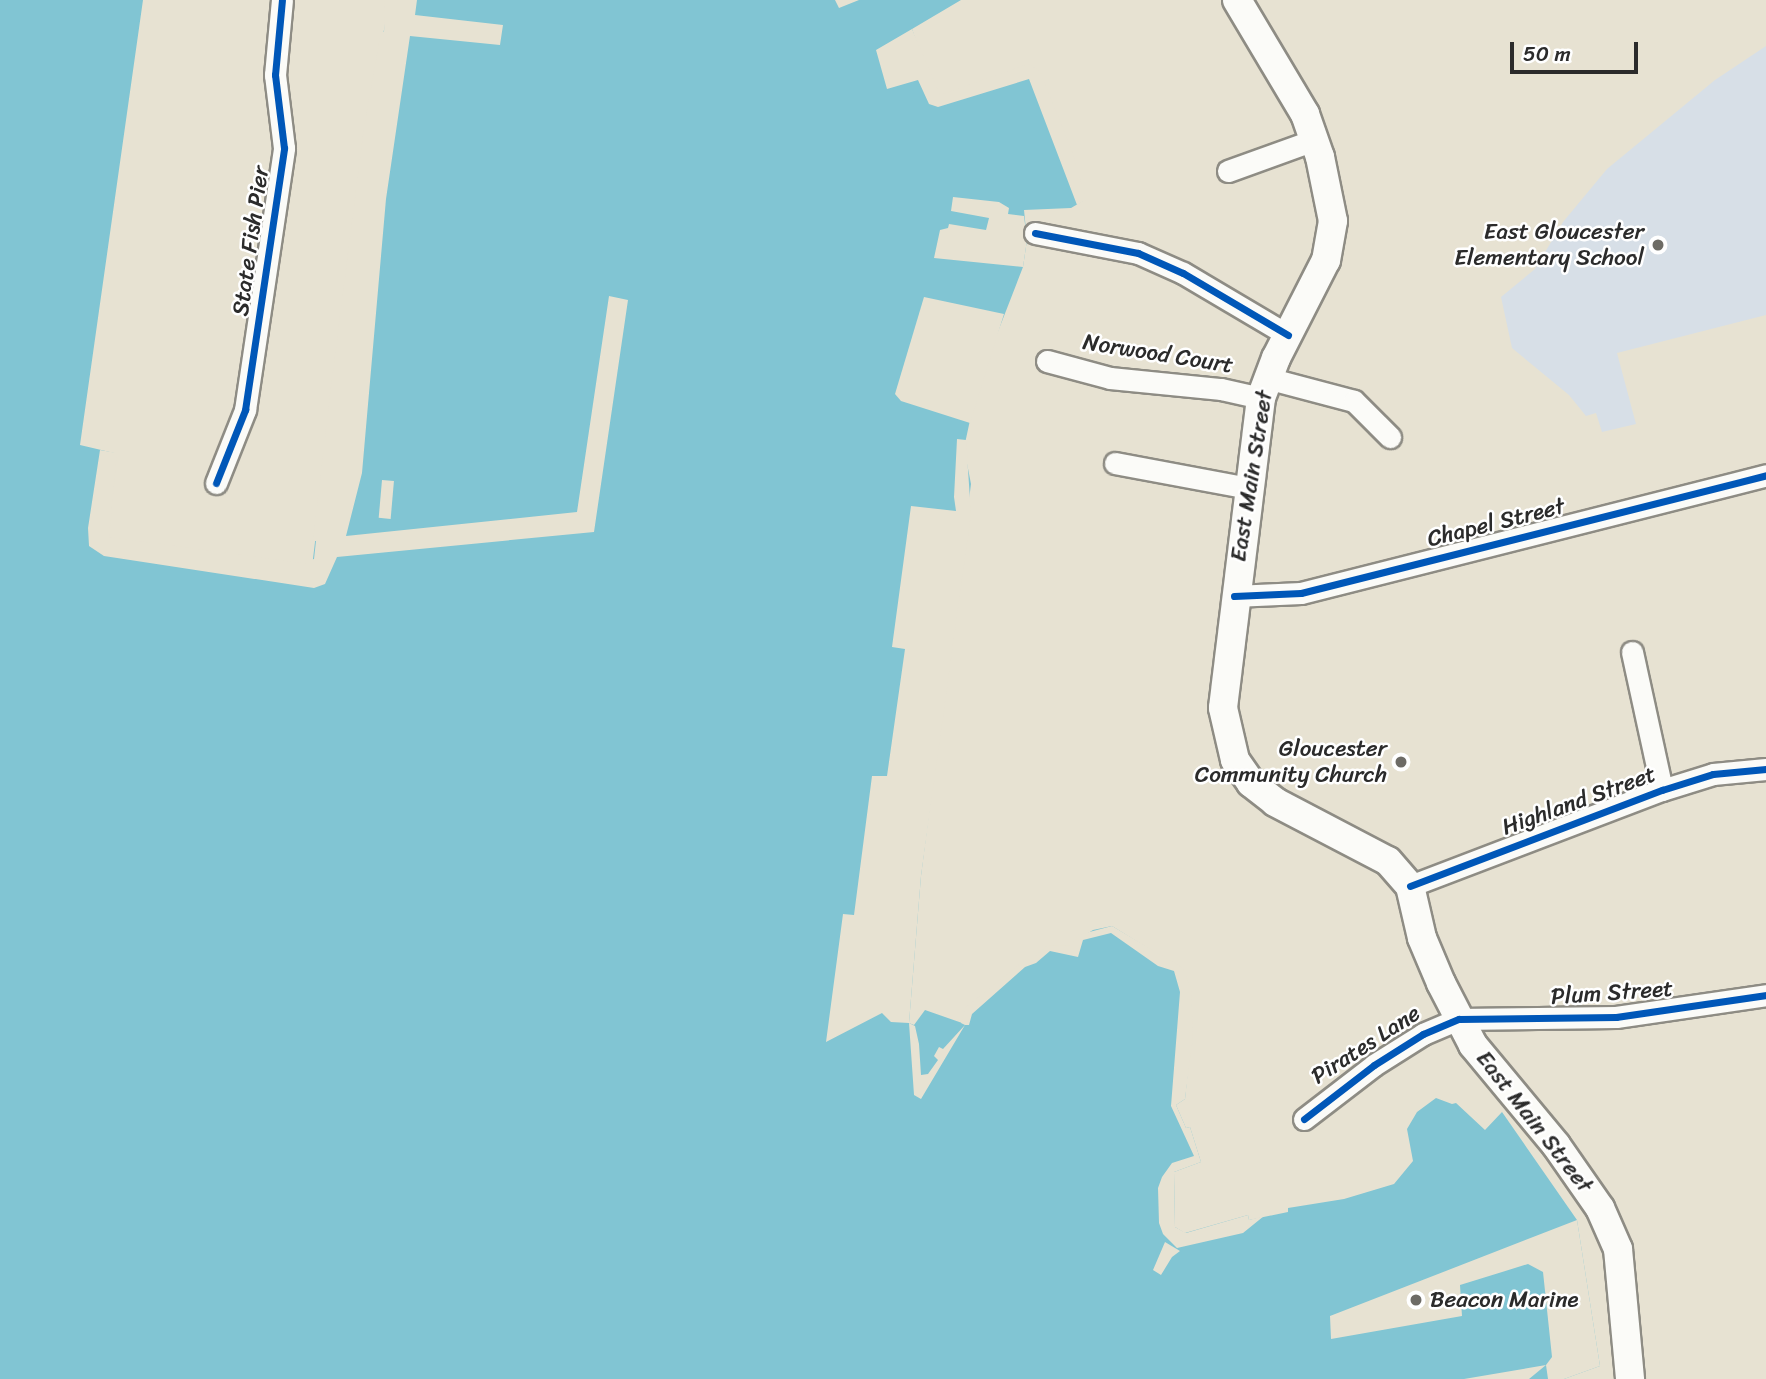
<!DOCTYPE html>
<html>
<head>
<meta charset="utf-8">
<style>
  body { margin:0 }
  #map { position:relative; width:1766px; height:1379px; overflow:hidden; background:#e7e2d2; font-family:Sriracha,sans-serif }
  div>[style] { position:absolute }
  .built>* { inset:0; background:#d7dfe7 }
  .water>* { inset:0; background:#81c5d3 }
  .pier>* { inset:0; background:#e7e2d2; transform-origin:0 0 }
  .roads { filter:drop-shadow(2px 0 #8e8c84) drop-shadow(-2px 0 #8e8c84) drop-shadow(0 2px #8e8c84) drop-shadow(0 -2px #8e8c84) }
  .minor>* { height:21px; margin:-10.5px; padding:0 10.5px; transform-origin:10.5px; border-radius:10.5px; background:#fbfbf8 }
  .secondary>* { height:28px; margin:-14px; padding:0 14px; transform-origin:14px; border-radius:14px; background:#fbfbf8 }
  .cycleway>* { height:7px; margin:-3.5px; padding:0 3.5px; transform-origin:3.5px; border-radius:3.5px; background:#0057b8 }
  .dots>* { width:19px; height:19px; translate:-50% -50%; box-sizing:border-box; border:4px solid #fff; border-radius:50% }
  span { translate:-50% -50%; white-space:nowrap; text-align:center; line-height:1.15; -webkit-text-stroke:5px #fff; paint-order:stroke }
  .poi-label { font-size:23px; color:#2b2b2b }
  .right { translate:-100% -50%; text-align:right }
  .left { translate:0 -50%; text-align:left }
  .street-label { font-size:23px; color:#2b2b2b }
  .scale { position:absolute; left:1510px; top:42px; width:128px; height:32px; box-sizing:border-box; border:4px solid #2b2b2b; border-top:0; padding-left:9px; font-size:21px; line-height:24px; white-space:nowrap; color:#2b2b2b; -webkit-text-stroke:5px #fff; paint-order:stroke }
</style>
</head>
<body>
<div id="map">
  <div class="built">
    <div style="clip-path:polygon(1766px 46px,1766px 315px,1617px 353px,1636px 424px,1602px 432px,1596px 413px,1586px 416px,1569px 395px,1512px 348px,1501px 297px,1535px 269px,1563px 222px,1607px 169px,1715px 80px)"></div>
  </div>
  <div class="water">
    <div style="clip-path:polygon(0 0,143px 0,80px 445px,114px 453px,105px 539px,312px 567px,358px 184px,389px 0,835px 0,839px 8px,859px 0,961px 0,912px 29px,937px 99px,1028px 68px,1083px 201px,1071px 208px,1024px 210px,1027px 240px,1023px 267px,978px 383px,964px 448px,971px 484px,921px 876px,909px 1023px,914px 1025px,925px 1010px,965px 1024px,969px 1010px,1049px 948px,1073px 949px,1080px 938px,1093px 930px,1112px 926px,1177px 966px,1189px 1060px,1185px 1099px,1176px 1105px,1186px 1128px,1190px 1127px,1201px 1162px,1174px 1172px,1175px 1227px,1185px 1233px,1248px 1215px,1249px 1220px,1288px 1212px,1288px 1208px,1344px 1199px,1394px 1184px,1413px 1161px,1407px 1129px,1417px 1112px,1436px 1098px,1452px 1104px,1456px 1103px,1485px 1130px,1502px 1112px,1577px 1220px,1600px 1366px,1564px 1379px,0 1379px)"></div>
  </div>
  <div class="pier">
    <div style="clip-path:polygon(385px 0,417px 0,415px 15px,503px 25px,500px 45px,410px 36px,386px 199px,362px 473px,346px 536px,577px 512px,609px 296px,628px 300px,594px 532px,337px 557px,325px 584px,314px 588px,104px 556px,89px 546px,88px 528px,100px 450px,117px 453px,109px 537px,309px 564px,310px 560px,314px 559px,316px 541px,313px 541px,329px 403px,364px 127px,381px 32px,384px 32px)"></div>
    <div style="clip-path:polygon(912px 29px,940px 95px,1028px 64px,1040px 71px,1073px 154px,1086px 200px,1077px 205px,1029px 79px,938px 107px,929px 104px,918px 80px,887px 89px,876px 50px)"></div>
    <div style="clip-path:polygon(953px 197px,999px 202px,1009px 208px,1008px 214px,1024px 216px,1027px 240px,1023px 267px,934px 258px,940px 230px,948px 228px,949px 224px,986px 230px,989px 218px,951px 211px)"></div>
    <div style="clip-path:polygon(924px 297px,1004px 314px,970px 423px,901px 401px,895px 394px)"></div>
    <div style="clip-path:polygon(957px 439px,966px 440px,971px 514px,921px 876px,909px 1023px,915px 1026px,919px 1044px,921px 1075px,928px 1074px,938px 1060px,934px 1056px,939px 1047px,943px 1049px,965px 1025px,961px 1023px,966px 1007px,1026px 959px,1034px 957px,1048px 945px,1071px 946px,1078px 935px,1112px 926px,1183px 968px,1191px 989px,1193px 1037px,1185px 1099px,1176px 1105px,1186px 1128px,1190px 1127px,1201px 1162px,1174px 1172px,1175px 1227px,1186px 1233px,1248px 1215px,1249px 1220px,1264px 1216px,1243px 1233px,1177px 1248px,1163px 1234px,1159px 1223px,1158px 1188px,1162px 1177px,1172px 1163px,1194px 1156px,1171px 1106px,1180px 992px,1174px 971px,1158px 966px,1111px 933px,1083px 940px,1078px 957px,1050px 951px,1036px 963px,1025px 967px,972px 1014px,969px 1025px,965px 1025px,921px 1099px,914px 1095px,909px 1023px,891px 1022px,882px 1013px,826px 1042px,843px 914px,854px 915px,872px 776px,887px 776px,905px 649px,892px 647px,911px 506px,956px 511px,954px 497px)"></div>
    <div style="left:382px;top:480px;width:12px;height:38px;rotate:5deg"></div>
    <div style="clip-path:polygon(1577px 1220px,1600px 1366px,1564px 1379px,1548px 1379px,1546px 1365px,1529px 1379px,1464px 1379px,1546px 1365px,1552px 1357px,1543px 1272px,1528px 1264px,1460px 1285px,1462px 1316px,1331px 1339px,1330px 1316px)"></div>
    <div style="clip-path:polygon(1165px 1242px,1180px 1251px,1172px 1257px,1161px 1275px,1153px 1270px)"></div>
  </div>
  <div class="roads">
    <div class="minor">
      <div style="left:1228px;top:171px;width:91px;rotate:-19.8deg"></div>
      <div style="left:1035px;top:233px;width:105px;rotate:11deg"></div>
      <div style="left:1138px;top:253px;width:49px;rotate:24deg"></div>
      <div style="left:1183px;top:273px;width:122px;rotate:30.6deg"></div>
      <div style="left:1047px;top:361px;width:65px;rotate:15.1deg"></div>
      <div style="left:1110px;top:378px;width:112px;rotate:5.7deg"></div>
      <div style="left:1221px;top:389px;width:41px;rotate:12.7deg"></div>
      <div style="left:1267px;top:378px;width:90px;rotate:14.8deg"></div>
      <div style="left:1354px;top:401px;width:51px;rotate:45deg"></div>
      <div style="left:1115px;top:463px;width:135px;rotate:10.6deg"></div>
      <div style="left:216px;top:483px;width:79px;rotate:-68.3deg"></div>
      <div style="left:245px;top:410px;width:265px;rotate:-81.5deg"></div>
      <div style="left:284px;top:148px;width:74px;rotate:-97deg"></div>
      <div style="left:275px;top:75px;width:75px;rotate:-84.7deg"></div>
      <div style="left:1234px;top:596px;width:67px;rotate:-2.6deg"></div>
      <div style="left:1301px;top:593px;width:480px;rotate:-14.2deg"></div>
      <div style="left:1632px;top:652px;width:141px;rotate:77.7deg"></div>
      <div style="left:1410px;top:886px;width:270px;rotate:-20.9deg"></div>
      <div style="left:1662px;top:790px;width:53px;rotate:-17.4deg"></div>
      <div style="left:1713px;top:774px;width:53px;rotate:-5.4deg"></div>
      <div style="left:1304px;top:1119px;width:88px;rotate:-37.6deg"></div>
      <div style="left:1374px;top:1065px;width:58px;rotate:-32.3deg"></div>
      <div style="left:1423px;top:1034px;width:39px;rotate:-23deg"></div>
      <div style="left:1459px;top:1019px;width:157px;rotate:-0.7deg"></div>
      <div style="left:1616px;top:1017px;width:152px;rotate:-8.3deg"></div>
    </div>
    <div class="secondary">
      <div style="left:1237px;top:0;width:133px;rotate:59.2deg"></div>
      <div style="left:1305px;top:114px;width:46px;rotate:70.8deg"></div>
      <div style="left:1320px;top:157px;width:65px;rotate:78.5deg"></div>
      <div style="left:1333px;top:221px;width:40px;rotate:100deg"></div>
      <div style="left:1326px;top:260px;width:110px;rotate:117deg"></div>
      <div style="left:1276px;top:358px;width:43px;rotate:110.6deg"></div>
      <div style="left:1261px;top:398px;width:312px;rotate:97deg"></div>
      <div style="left:1223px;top:708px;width:53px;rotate:77deg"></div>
      <div style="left:1235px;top:760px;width:28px;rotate:55deg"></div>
      <div style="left:1251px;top:783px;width:31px;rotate:38deg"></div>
      <div style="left:1275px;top:802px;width:127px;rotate:27.6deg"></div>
      <div style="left:1388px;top:861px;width:33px;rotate:49deg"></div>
      <div style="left:1410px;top:886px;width:53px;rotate:77deg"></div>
      <div style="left:1422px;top:938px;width:49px;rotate:67.1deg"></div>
      <div style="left:1441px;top:983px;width:70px;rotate:62.7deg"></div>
      <div style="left:1473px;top:1045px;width:130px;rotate:50.3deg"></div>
      <div style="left:1556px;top:1145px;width:77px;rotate:55.1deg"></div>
      <div style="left:1600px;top:1208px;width:45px;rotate:66.3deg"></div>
      <div style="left:1618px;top:1249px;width:131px;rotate:84.7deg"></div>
    </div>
  </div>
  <div class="cycleway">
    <div style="left:1035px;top:233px;width:105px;rotate:11deg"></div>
    <div style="left:1138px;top:253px;width:49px;rotate:24deg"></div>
    <div style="left:1183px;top:273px;width:122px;rotate:30.6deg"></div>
    <div style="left:216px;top:483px;width:79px;rotate:-68.3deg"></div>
    <div style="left:245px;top:410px;width:265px;rotate:-81.5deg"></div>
    <div style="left:284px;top:148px;width:74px;rotate:-97deg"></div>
    <div style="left:275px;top:75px;width:75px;rotate:-84.7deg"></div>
    <div style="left:1234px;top:596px;width:67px;rotate:-2.6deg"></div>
    <div style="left:1301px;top:593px;width:480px;rotate:-14.2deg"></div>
    <div style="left:1410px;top:886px;width:270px;rotate:-20.9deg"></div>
    <div style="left:1662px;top:790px;width:53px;rotate:-17.4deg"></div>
    <div style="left:1713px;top:774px;width:53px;rotate:-5.4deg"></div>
    <div style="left:1304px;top:1119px;width:88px;rotate:-37.6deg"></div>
    <div style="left:1374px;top:1065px;width:58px;rotate:-32.3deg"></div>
    <div style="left:1423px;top:1034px;width:39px;rotate:-23deg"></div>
    <div style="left:1459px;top:1019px;width:157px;rotate:-0.7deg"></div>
    <div style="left:1616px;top:1017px;width:152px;rotate:-8.3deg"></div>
  </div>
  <div class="dots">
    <div style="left:1658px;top:245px;background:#6d6b65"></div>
    <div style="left:1401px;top:762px;background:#6d6b65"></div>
    <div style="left:1416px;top:1300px;background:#6d6b65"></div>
  </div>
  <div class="poi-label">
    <span class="right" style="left:1644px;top:245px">East Gloucester<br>Elementary School</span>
    <span class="right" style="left:1387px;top:762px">Gloucester<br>Community Church</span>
    <span class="left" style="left:1430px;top:1300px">Beacon Marine</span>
  </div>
  <div class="street-label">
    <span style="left:251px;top:241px;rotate:-82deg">State Fish Pier</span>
    <span style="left:1158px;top:354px;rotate:9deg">Norwood Court</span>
    <span style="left:1252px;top:476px;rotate:-81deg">East Main Street</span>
    <span style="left:1496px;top:523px;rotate:-14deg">Chapel Street</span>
    <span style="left:1579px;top:801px;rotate:-20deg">Highland Street</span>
    <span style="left:1612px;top:993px;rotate:-4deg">Plum Street</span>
    <span style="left:1366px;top:1045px;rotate:-33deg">Pirates Lane</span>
    <span style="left:1534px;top:1122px;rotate:52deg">East Main Street</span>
  </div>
  <div class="scale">50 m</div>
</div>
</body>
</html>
